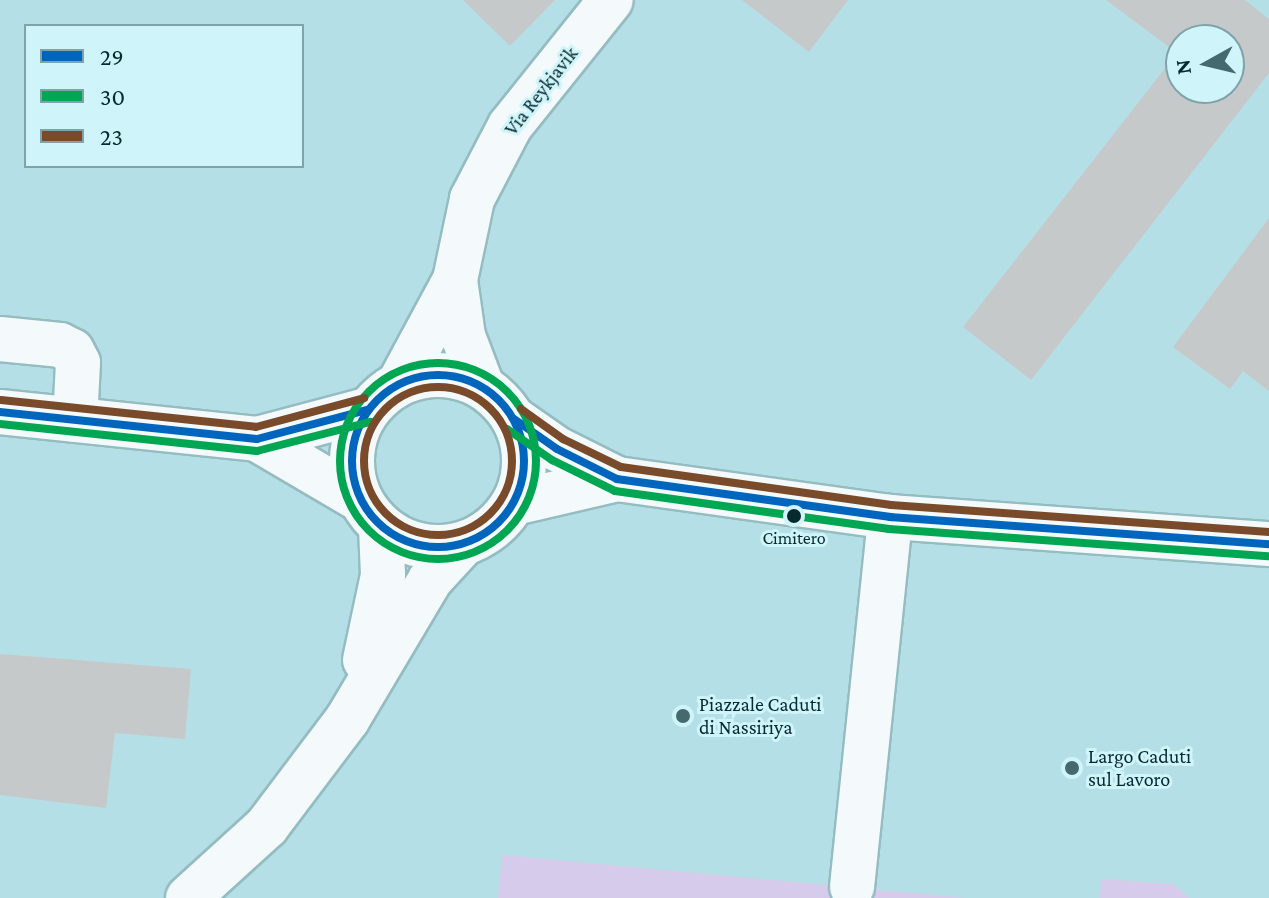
<!DOCTYPE html>
<html>
<head>
<meta charset="utf-8">
<style>
  body { margin:0 }
  #map { position:relative; width:1269px; height:898px; overflow:hidden; background:#b5dfe6; font-family:"Crimson Pro",serif }
  div>[style] { position:absolute }
  .green>* { inset:0; background:#d6cbea }
  .building>* { inset:0; background:#c6c9ca }
  .roads { filter:drop-shadow(2px 0 #94bcc1) drop-shadow(-2px 0 #94bcc1) drop-shadow(0 2px #94bcc1) drop-shadow(0 -2px #94bcc1) }
  .minor>* { height:44px; margin:-22px; padding:0 22px; transform-origin:22px; border-radius:22px; background:#f4fafb }
  .minor>.ring { margin:-22px; padding:0; box-sizing:content-box; background:none; border:44px solid #f4fafb; border-radius:50% }
  .bus-1>* { height:8px; margin:-4px; padding:0 4px; transform-origin:4px; border-radius:4px; background:#0065bd }
  .bus-1>.ring { margin:-4px; padding:0; box-sizing:content-box; background:none; border:8px solid #0065bd; border-radius:50% }
  .bus-2>* { height:8px; margin:-4px; padding:0 4px; transform-origin:4px; border-radius:4px; background:#00a651 }
  .bus-2>.ring { margin:-4px; padding:0; box-sizing:content-box; background:none; border:8px solid #00a651; border-radius:50% }
  .bus-3>* { height:8px; margin:-4px; padding:0 4px; transform-origin:4px; border-radius:4px; background:#7a4b2a }
  .bus-3>.ring { margin:-4px; padding:0; box-sizing:content-box; background:none; border:8px solid #7a4b2a; border-radius:50% }
  .dots>* { width:22px; height:22px; translate:-50% -50%; box-sizing:border-box; border:4px solid #cff4fa; border-radius:50% }
  span { translate:-50% -50%; white-space:nowrap; text-align:center; line-height:1.15; -webkit-text-stroke:6px #cff4fa; paint-order:stroke }
  .bus-label { font-size:18px; color:#072a2f }
  .street-label { font-size:20px; color:#072a2f }
  .poi-label { font-size:20px; color:#072a2f }
  .left { translate:0 -50%; text-align:left }
  .legend { position:absolute; left:24px; top:24px; width:280px; height:144px; box-sizing:border-box; background:#cff4fa; border:2px solid #7fa3a9; margin:0; padding:10px 14px; list-style:none; font-size:24px; color:#072a2f }
  .legend li { display:flex; align-items:center; gap:16px; height:40px }
  .legend b { width:40px; border:2px solid #7fa3a9 }
  .north { position:absolute; left:1165px; top:24px; width:80px; height:80px; box-sizing:border-box; background:#cff4fa; border:2px solid #7fa3a9; border-radius:50%; rotate:262deg; font-size:22px; font-weight:700; line-height:32px; text-align:center; color:#072a2f }
  .north::after { content:''; display:block; margin:auto; width:28px; height:36px; background:#44696f; clip-path:polygon(50% 0,100% 100%,50% 72%,0 100%) }
</style>
</head>
<body>
<div id="map">
  <div class="green">
    <div style="clip-path:polygon(502px 855px,967px 898px,498px 898px)"></div>
    <div style="clip-path:polygon(1101px 879px,1174px 884px,1189px 898px,1100px 898px)"></div>
  </div>
  <div class="building">
    <div style="clip-path:polygon(463px 0,555px 0,510px 46px)"></div>
    <div style="clip-path:polygon(742px 0,848px 0,809px 52px)"></div>
    <div style="clip-path:polygon(evenodd,1106px 0,1245px 0,1269px 19px,1269px 73px,1031px 380px,963px 327px,1177px 53px,1106px 0,1181px 40px,1229px 40px,1229px 88px,1181px 88px,1181px 40px)"></div>
    <div style="clip-path:polygon(1269px 218px,1269px 391px,1243px 371px,1230px 389px,1173px 347px)"></div>
    <div style="clip-path:polygon(0 654px,191px 669px,185px 739px,115px 733px,106px 808px,0 795px)"></div>
  </div>
  <div class="roads">
    <div class="minor">
      <div style="left:455px;top:280px;width:57px;rotate:81.9deg"></div>
      <div style="left:463px;top:336px;width:53px;rotate:69.2deg"></div>
      <div style="left:0;top:339px;width:60px;rotate:5.7deg"></div>
      <div style="left:60px;top:345px;width:13px;rotate:27deg"></div>
      <div style="left:72px;top:351px;width:13px;rotate:63deg"></div>
      <div style="left:78px;top:363px;width:57px;rotate:93deg"></div>
      <div class="ring" style="left:352px;top:375px;width:128px;height:128px"></div>
      <div style="left:400px;top:382px;width:116px;rotate:-61.7deg"></div>
      <div style="left:455px;top:280px;width:83px;rotate:-78.1deg"></div>
      <div style="left:472px;top:199px;width:82px;rotate:-62.5deg"></div>
      <div style="left:510px;top:126px;width:161px;rotate:-51.3deg"></div>
      <div style="left:0;top:412px;width:258px;rotate:6deg"></div>
      <div style="left:257px;top:439px;width:114px;rotate:-14.8deg"></div>
      <div style="left:514px;top:419px;width:52px;rotate:34.9deg"></div>
      <div style="left:557px;top:449px;width:67px;rotate:26.6deg"></div>
      <div style="left:617px;top:479px;width:276px;rotate:7.9deg"></div>
      <div style="left:890px;top:517px;width:380px;rotate:4.1deg"></div>
      <div style="left:257px;top:439px;width:118px;rotate:30.5deg"></div>
      <div style="left:514px;top:503px;width:106px;rotate:-13.1deg"></div>
      <div style="left:365px;top:660px;width:87px;rotate:-78deg"></div>
      <div style="left:383px;top:575px;width:48px;rotate:-92.4deg"></div>
      <div style="left:852px;top:887px;width:372px;rotate:-84.1deg"></div>
      <div style="left:188px;top:898px;width:107px;rotate:-42.3deg"></div>
      <div style="left:267px;top:826px;width:133px;rotate:-53deg"></div>
      <div style="left:347px;top:720px;width:163px;rotate:-59.3deg"></div>
      <div style="left:430px;top:580px;width:47px;rotate:-47.6deg"></div>
    </div>
  </div>
  <div class="bus-1">
    <div class="ring" style="left:352px;top:375px;width:164px;height:164px"></div>
    <div style="left:0;top:412px;width:258px;rotate:6deg"></div>
    <div style="left:257px;top:439px;width:114px;rotate:-14.8deg"></div>
    <div style="left:514px;top:419px;width:52px;rotate:34.9deg"></div>
    <div style="left:557px;top:449px;width:67px;rotate:26.6deg"></div>
    <div style="left:617px;top:479px;width:276px;rotate:7.9deg"></div>
    <div style="left:890px;top:517px;width:380px;rotate:4.1deg"></div>
  </div>
  <div class="bus-2">
    <div class="ring" style="left:340px;top:363px;width:188px;height:188px"></div>
    <div style="left:0;top:424px;width:258px;rotate:6deg"></div>
    <div style="left:257px;top:451px;width:117px;rotate:-14.4deg"></div>
    <div style="left:507px;top:429px;width:55px;rotate:34.6deg"></div>
    <div style="left:552px;top:460px;width:70px;rotate:26.2deg"></div>
    <div style="left:615px;top:491px;width:277px;rotate:7.9deg"></div>
    <div style="left:889px;top:529px;width:380px;rotate:4.1deg"></div>
  </div>
  <div class="bus-3">
    <div class="ring" style="left:364px;top:387px;width:140px;height:140px"></div>
    <div style="left:1px;top:400px;width:256px;rotate:6deg"></div>
    <div style="left:256px;top:427px;width:112px;rotate:-15deg"></div>
    <div style="left:521px;top:409px;width:52px;rotate:35.5deg"></div>
    <div style="left:563px;top:439px;width:64px;rotate:25.8deg"></div>
    <div style="left:621px;top:467px;width:273px;rotate:8deg"></div>
    <div style="left:891px;top:505px;width:379px;rotate:4.1deg"></div>
  </div>
  <div class="dots">
    <div style="left:794px;top:516px;background:#072a2f"></div>
    <div style="left:683px;top:716px;background:#44696f"></div>
    <div style="left:1072px;top:768px;background:#44696f"></div>
  </div>
  <div class="bus-label">
    <span style="left:794px;top:538px">Cimitero</span>
  </div>
  <div class="street-label">
    <span style="left:541px;top:91px;rotate:-52deg">Via Reykjavik</span>
  </div>
  <div class="poi-label">
    <span class="left" style="left:699px;top:716px">Piazzale Caduti<br>di Nassiriya</span>
    <span class="left" style="left:1088px;top:768px">Largo Caduti<br>sul Lavoro</span>
  </div>
  <ul class="legend">
  <li><b style="height:10px;background:#0065bd"></b>29</li>
  <li><b style="height:10px;background:#00a651"></b>30</li>
  <li><b style="height:10px;background:#7a4b2a"></b>23</li>
  </ul>
  <div class="north">N</div>
</div>
</body>
</html>
